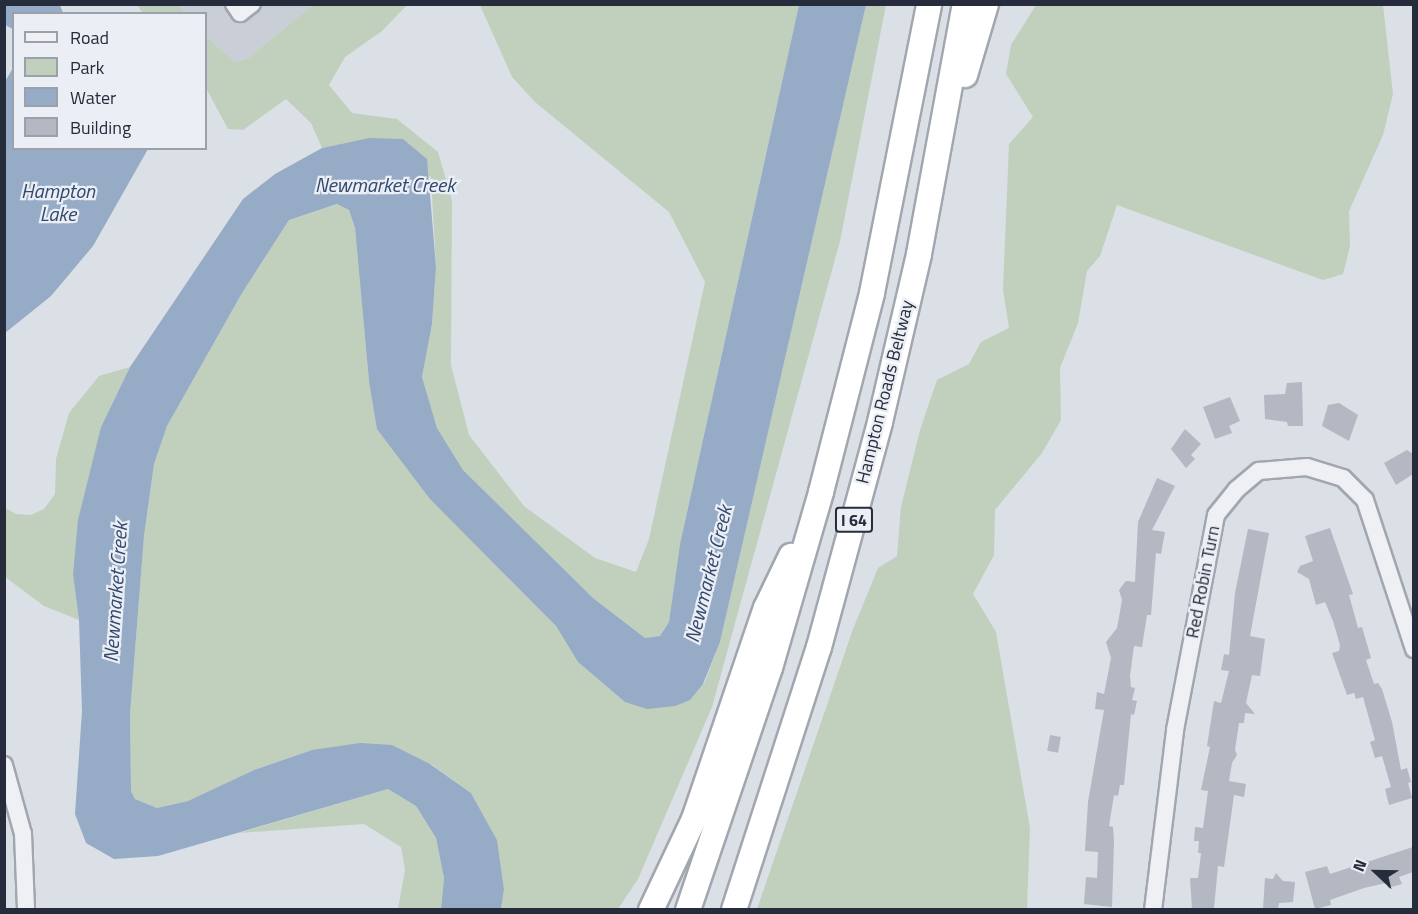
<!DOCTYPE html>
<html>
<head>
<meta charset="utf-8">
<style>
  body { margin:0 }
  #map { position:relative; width:1418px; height:914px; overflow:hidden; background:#dbdfe6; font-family:"Titillium Web",sans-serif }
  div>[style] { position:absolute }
  .built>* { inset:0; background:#caced7 }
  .green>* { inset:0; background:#c0d0bd }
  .water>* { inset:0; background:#96abc6 }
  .building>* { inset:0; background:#b3b8c2; transform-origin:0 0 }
  .roads { filter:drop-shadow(2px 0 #a1a6af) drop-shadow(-2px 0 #a1a6af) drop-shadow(0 2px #a1a6af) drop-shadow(0 -2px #a1a6af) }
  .minor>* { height:16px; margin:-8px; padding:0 8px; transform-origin:8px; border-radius:8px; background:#eef0f4 }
  .highway>* { height:24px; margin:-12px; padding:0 12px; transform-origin:12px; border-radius:12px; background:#fff }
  span { translate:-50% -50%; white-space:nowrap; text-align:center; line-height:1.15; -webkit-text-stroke:4.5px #ebeef4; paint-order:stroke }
  .shield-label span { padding:2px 4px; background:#ebeef4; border:2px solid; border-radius:4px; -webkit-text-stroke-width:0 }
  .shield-label { font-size:16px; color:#262c3b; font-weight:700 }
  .street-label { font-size:18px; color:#262c3b }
  .water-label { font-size:20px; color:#31496f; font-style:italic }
  .frame { position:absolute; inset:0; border:6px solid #262c3b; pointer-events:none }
  .legend { position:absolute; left:12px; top:12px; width:195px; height:138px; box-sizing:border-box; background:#ebeef4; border:2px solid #9ca0aa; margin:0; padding:8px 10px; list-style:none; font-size:18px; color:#262c3b }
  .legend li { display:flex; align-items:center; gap:12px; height:30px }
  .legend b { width:30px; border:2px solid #9ca0aa }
  .north { position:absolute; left:1346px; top:842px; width:60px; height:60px; -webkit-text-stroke:4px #ebeef4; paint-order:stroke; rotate:292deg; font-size:16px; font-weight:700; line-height:24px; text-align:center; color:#262c3b }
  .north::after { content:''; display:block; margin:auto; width:21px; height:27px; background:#262c3b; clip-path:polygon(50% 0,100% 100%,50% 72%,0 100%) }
</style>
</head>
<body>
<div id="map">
  <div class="built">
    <div style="clip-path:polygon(179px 5px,313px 5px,247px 59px,235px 62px,206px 36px,206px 14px,185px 13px)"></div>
  </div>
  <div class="green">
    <div style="clip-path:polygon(137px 5px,179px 5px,185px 13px,143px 13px)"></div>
    <div style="clip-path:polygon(313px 5px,407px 5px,382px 31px,345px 57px,329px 85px,352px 113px,397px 119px,438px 152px,452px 201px,451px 365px,469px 435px,524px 506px,595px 558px,636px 572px,649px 539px,705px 282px,669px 212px,535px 102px,512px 77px,480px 5px,799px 5px,680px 544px,669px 622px,660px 636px,645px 638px,593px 598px,463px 470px,437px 428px,422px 377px,432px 324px,436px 267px,431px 177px,369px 138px,322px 148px,311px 123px,286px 99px,243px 130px,228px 129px,206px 88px,206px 36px,235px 62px,247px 59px)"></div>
    <div style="clip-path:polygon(866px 5px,886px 5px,840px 241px,712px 707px,638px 879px,618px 909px,501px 909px,504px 889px,497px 840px,471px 793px,431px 764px,312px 750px,254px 770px,188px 801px,157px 808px,135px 799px,131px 791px,130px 714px,144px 536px,154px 464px,167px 426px,242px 293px,289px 220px,338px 204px,349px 210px,355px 228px,369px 381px,498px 564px,556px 626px,578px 662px,625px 702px,704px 684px,720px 642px)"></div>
    <div style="clip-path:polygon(1036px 5px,1383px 5px,1393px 94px,1383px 135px,1349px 211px,1350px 246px,1343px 274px,1323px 280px,1117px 205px,1100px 256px,1087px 271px,1078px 323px,1060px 368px,1061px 420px,1042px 453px,995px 510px,994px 555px,973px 594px,996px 632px,1030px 828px,1027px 909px,757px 909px,853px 629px,878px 568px,897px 556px,901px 507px,920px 430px,937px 380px,969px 364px,981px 342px,1009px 328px,1003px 289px,1009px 144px,1033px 117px,1006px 74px,1011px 45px)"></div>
    <div style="clip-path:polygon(130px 367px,101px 427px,73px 575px,79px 620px,44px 606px,5px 577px,5px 508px,16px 514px,31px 515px,44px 509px,55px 494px,56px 459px,69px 413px,99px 376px)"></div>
    <div style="clip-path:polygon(388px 789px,416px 806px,436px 838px,444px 878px,441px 909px,398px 909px,405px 870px,401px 847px,364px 824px,239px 833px)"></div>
  </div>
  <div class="water">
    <div style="clip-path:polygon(5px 4px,60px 5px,63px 13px,14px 14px,13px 29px,5px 25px)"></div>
    <div style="clip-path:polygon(799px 5px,866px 5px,720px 642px,703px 684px,690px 700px,675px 706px,647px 709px,625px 702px,578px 662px,556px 626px,430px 499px,389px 445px,377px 429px,369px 381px,355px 228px,349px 210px,337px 204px,289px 220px,242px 293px,167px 426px,154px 464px,144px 536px,130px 714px,131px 791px,135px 799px,157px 808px,188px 801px,254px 770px,312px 750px,360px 743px,392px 745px,430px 764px,471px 793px,497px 840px,504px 889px,501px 909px,441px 909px,444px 878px,436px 838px,416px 806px,388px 789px,158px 856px,114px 859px,86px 843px,75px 814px,82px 711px,79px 620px,73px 575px,78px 520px,101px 427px,130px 367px,243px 199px,275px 174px,322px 148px,369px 138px,403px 139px,427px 159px,436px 267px,432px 324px,422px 377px,437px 428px,463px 470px,593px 598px,645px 638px,660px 636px,669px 622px,680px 544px)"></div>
    <div style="clip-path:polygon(13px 68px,14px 148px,148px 149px,93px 246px,51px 296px,5px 333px,4px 83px)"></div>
  </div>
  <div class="building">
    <div style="clip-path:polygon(1302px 382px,1303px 426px,1288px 426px,1287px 422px,1265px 419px,1264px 395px,1285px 394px,1287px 383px)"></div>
    <div style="clip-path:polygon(1230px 397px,1240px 421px,1229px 426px,1232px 433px,1215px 439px,1203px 407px)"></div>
    <div style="clip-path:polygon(1339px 403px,1358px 415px,1349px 441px,1322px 426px,1328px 405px)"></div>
    <div style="clip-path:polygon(1185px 429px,1201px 444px,1191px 455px,1195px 459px,1186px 468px,1171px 449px)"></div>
    <div style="clip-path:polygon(1407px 450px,1413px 454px,1413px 474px,1396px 485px,1384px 463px)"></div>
    <div style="clip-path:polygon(1157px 478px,1175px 486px,1152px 530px,1165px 532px,1161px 554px,1156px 553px,1151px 615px,1147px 615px,1142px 647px,1134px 646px,1130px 676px,1131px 687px,1135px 688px,1132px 700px,1137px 701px,1134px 715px,1131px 714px,1124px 785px,1120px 785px,1118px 796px,1114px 795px,1109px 826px,1113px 827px,1114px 842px,1112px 907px,1084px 904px,1086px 877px,1097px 878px,1098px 852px,1085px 851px,1088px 802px,1104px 710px,1095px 709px,1097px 692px,1104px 694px,1111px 658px,1106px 642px,1117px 628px,1122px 600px,1119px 590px,1126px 581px,1135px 582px,1138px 522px)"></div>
    <div style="clip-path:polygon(1330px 528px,1353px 594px,1349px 595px,1358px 628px,1362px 627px,1371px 658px,1366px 660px,1374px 684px,1378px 683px,1382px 689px,1392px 722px,1401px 770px,1407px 768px,1411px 782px,1408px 783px,1412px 798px,1389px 805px,1385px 789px,1391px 787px,1382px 756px,1375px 758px,1370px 742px,1375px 740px,1363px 697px,1356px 699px,1354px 693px,1347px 695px,1332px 653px,1339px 651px,1340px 645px,1333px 621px,1325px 602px,1316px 605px,1309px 579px,1297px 572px,1300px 566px,1313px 561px,1305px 536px)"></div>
    <div style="clip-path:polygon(1248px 529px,1269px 533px,1250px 636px,1265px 639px,1260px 676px,1252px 675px,1246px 703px,1255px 714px,1245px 713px,1244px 723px,1239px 723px,1235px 750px,1237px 755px,1232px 763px,1229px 781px,1246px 784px,1244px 797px,1234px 795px,1224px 867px,1218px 866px,1214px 908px,1192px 909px,1190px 878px,1198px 878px,1201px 853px,1198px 853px,1199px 841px,1194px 841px,1195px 827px,1203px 828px,1208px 791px,1201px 790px,1210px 747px,1207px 746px,1214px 701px,1221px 703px,1229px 671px,1221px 670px,1224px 654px,1229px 655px,1235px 593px)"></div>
    <div style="left:1050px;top:735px;width:11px;height:16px;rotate:10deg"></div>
    <div style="clip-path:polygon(1413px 847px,1413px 872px,1399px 877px,1402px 884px,1388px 888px,1386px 883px,1364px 888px,1330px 900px,1331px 905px,1315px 909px,1305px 872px,1327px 866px,1330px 874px)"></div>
    <div style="clip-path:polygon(1276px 873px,1283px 881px,1295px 882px,1293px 902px,1279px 903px,1278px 909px,1263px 909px,1265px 878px,1273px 879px)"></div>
  </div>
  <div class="roads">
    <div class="minor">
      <div style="left:234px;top:4px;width:11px;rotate:56deg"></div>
      <div style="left:240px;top:13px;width:15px;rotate:-37deg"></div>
      <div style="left:4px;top:765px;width:72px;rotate:74.6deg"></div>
      <div style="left:23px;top:834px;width:76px;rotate:87.7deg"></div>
      <div style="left:1153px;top:910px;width:181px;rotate:-83deg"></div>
      <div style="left:1175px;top:730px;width:219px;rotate:-79.2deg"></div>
      <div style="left:1216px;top:515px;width:32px;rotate:-51deg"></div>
      <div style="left:1236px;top:490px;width:30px;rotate:-40deg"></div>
      <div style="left:1259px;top:471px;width:48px;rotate:-4.8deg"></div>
      <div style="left:1307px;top:467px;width:38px;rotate:17deg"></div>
      <div style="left:1343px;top:478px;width:31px;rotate:45deg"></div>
      <div style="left:1365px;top:500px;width:157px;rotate:71.8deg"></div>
    </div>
    <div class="highway">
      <div style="left:965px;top:75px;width:74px;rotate:-73.5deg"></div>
      <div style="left:651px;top:910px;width:101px;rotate:-64.7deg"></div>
      <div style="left:694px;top:819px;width:223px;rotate:-71.2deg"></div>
      <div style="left:766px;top:608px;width:58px;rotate:-64.3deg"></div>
      <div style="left:688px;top:910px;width:256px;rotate:-71.3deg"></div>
      <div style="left:770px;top:668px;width:183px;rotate:-73.8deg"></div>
      <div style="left:821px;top:492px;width:205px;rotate:-75.6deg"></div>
      <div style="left:872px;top:293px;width:295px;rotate:-78.8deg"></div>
      <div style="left:734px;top:910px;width:276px;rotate:-72.1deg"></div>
      <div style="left:819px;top:647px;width:233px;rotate:-74.8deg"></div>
      <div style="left:880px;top:422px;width:172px;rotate:-76.9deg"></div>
      <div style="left:919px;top:254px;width:254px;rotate:-79.6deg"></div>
    </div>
  </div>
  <div class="shield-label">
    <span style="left:854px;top:520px">I 64</span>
  </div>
  <div class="street-label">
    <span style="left:885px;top:392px;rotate:-76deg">Hampton Roads Beltway</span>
    <span style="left:1203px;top:582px;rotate:-79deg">Red Robin Turn</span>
  </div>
  <div class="water-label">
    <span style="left:385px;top:184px">Newmarket Creek</span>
    <span style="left:58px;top:202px">Hampton<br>Lake</span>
    <span style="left:708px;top:574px;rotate:-76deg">Newmarket Creek</span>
    <span style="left:115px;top:592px;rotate:-86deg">Newmarket Creek</span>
  </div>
  <div class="frame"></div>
  <ul class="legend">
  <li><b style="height:8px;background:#eef0f4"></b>Road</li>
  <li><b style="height:16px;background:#c0d0bd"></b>Park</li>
  <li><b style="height:16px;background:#96abc6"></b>Water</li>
  <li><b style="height:16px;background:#b3b8c2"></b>Building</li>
  </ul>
  <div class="north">N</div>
</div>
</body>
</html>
